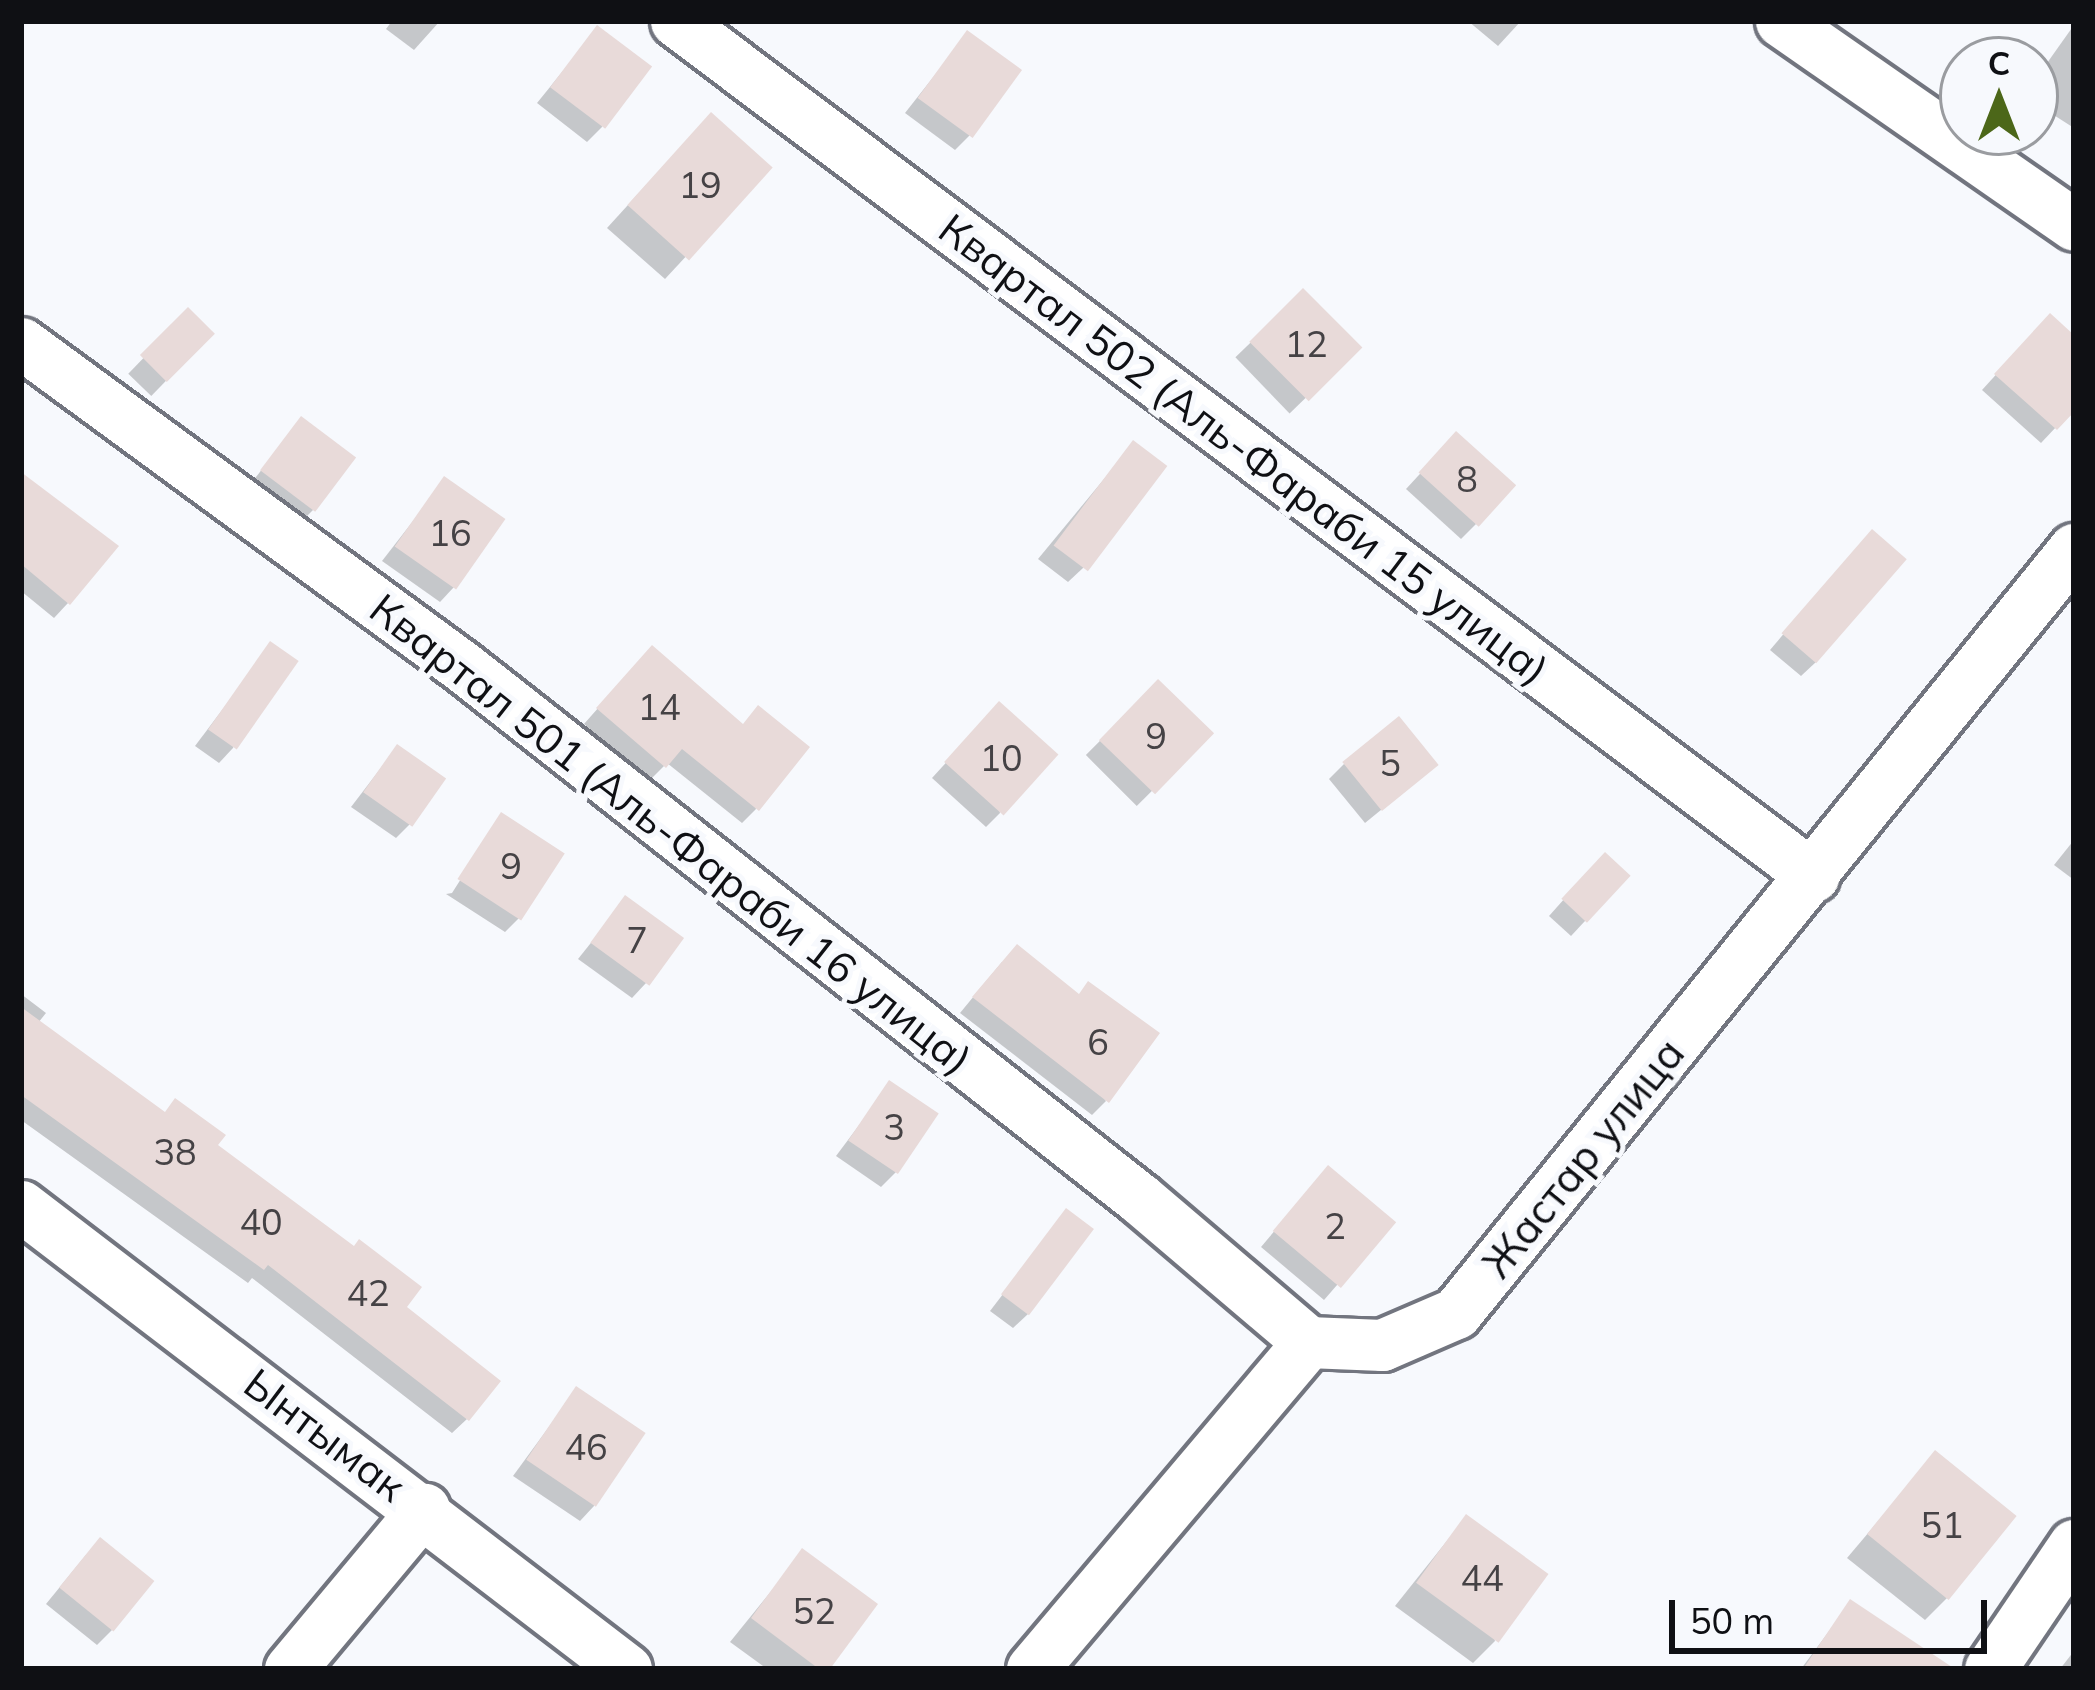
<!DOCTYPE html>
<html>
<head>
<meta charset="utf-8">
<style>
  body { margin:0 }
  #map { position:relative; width:2095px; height:1690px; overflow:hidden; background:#f7f9fd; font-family:Mulish,sans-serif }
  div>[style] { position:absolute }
  .shadow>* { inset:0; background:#0003; transform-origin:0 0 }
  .building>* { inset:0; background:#e8dad9; transform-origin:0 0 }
  .roads { filter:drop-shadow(3px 0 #72757f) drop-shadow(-3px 0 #72757f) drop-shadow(0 3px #72757f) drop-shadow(0 -3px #72757f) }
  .minor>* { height:51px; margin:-25.5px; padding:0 25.5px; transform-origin:25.5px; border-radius:25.5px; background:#fff }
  span { translate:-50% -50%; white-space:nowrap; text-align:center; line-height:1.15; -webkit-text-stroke:10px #f7f9fd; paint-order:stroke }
  .number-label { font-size:36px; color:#454245 }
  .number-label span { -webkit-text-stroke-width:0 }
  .street-label { font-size:42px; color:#0f1014 }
  .frame { position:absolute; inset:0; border:24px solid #0f1014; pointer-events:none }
  .north { position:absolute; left:1939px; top:36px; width:120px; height:120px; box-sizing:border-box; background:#f7f9fd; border:3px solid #9a9ca0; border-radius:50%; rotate:0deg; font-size:33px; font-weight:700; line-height:48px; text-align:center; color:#0f1014 }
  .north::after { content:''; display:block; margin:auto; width:42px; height:54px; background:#4c6719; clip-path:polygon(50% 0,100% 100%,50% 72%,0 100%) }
  .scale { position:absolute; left:1669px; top:1600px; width:318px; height:54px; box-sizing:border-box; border:6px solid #0f1014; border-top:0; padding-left:15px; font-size:36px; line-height:42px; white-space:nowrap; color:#0f1014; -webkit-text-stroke:9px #f7f9fd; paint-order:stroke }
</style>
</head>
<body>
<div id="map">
  <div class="shadow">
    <div style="clip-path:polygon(392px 21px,440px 21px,414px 50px,386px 29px)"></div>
    <div style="clip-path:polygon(1468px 21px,1521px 21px,1498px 46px)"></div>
    <div style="clip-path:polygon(2074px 25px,2074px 128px,2035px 103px,2035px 80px)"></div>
    <div style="clip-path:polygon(597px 29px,602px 127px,587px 142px,537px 103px)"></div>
    <div style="clip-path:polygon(968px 33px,970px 135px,955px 150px,905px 113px)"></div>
    <div style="clip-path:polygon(689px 138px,769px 167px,665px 279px,607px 228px)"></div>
    <div style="left:1303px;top:292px;width:78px;height:94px;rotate:46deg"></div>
    <div style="left:188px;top:312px;width:32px;height:86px;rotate:44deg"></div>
    <div style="clip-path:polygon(2035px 332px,2074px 339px,2074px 408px,2041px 443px,1982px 390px)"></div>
    <div style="clip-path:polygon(301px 420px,313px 510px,299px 524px,248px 487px)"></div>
    <div style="clip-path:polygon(1133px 444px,1083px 568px,1068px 582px,1038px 559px)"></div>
    <div style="clip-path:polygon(1442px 450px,1476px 524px,1461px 539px,1406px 489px)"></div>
    <div style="clip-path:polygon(21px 475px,68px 603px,54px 618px,21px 591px)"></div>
    <div style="clip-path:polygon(445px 480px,454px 587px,440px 602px,382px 561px)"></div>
    <div style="clip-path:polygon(1857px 548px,1816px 662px,1801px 676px,1770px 650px)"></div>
    <div style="clip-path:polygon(271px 645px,233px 748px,219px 763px,195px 746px)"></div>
    <div style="clip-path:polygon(637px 664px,741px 727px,756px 809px,742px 823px,667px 763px,649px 781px,584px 724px)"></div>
    <div style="left:1158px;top:683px;width:72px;height:102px;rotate:45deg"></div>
    <div style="clip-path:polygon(985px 720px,1000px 813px,986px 827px,932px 778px)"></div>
    <div style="clip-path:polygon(397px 747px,410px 824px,396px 838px,351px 807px)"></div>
    <div style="clip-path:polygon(1344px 764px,1419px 779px,1365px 823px,1329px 779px)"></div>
    <div style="clip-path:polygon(501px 816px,519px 918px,505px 932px,446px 894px,452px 893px)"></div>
    <div style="clip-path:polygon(2074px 840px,2074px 880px,2054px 865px)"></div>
    <div style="clip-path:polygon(1590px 870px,1627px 876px,1571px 936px,1549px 916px)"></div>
    <div style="clip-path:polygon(626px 899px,646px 983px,632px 998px,578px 959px)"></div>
    <div style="clip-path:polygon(1002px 962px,1106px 1101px,1092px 1115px,960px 1013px)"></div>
    <div style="clip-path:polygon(21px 994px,46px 1013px,38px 1023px,354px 1249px,403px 1307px,467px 1419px,452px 1433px,252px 1278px,248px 1283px,21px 1120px)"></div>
    <div style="clip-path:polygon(890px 1084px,896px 1172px,881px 1187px,836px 1156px)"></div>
    <div style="clip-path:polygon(1314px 1184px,1392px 1222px,1324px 1300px,1261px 1247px)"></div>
    <div style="clip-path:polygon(1066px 1212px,1028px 1314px,1013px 1328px,990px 1311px)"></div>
    <div style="clip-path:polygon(576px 1390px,594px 1506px,580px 1521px,513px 1476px)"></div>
    <div style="clip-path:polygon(1935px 1454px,1947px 1598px,1925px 1620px,1847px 1558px)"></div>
    <div style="clip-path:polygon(1466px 1517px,1495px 1641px,1473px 1663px,1395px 1606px)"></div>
    <div style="clip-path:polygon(803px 1552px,826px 1669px,767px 1669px,730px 1642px)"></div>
    <div style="clip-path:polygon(86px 1555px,112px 1630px,97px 1645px,46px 1604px)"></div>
    <div style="clip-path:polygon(1850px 1603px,1919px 1669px,1801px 1669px)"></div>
    <div style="clip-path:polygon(2074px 1651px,2074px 1669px,2060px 1669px)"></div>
  </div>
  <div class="building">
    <div style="left:597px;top:25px;width:69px;height:78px;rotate:37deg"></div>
    <div style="left:967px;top:30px;width:68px;height:84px;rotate:36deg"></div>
    <div style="left:711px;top:112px;width:83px;height:125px;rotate:42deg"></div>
    <div style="left:1303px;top:288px;width:84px;height:76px;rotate:45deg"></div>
    <div style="left:188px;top:307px;width:38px;height:68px;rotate:45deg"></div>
    <div style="clip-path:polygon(2050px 313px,2074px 335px,2074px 412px,2057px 430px,1994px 374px)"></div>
    <div style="left:301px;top:416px;width:69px;height:68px;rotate:37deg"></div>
    <div style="left:1456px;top:431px;width:81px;height:56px;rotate:42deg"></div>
    <div style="left:1133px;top:440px;width:43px;height:132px;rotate:37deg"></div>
    <div style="clip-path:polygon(21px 472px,119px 546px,70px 605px,21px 564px)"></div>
    <div style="left:444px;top:476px;width:75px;height:86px;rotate:35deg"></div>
    <div style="left:1872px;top:529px;width:46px;height:138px;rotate:41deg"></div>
    <div style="left:270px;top:641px;width:35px;height:108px;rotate:35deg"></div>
    <div style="clip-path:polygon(652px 645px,743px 724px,758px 705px,810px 747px,759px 811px,682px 749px,666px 768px,596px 708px)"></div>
    <div style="left:1158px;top:679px;width:78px;height:85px;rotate:44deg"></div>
    <div style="left:999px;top:701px;width:80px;height:82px;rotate:42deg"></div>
    <div style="left:1399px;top:716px;width:63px;height:73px;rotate:51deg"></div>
    <div style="left:397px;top:744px;width:60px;height:59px;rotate:35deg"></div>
    <div style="left:501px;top:812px;width:76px;height:80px;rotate:33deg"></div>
    <div style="left:1605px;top:852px;width:35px;height:64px;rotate:43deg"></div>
    <div style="left:625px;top:895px;width:73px;height:59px;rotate:36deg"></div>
    <div style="clip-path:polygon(1017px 944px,1079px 994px,1088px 981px,1160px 1033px,1109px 1103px,972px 997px)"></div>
    <div style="clip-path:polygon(21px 1007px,165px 1112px,175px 1098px,226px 1135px,218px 1145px,354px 1246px,359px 1239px,422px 1287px,407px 1307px,501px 1381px,469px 1421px,268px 1265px,264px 1270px,21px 1095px)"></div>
    <div style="left:889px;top:1080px;width:60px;height:73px;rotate:34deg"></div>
    <div style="left:1328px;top:1165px;width:89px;height:86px;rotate:40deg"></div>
    <div style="left:1066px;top:1208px;width:35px;height:108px;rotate:37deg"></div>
    <div style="left:576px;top:1386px;width:84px;height:89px;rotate:34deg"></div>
    <div style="left:1935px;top:1450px;width:105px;height:108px;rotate:39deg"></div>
    <div style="left:1466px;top:1514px;width:102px;height:85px;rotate:36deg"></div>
    <div style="left:100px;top:1537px;width:70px;height:65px;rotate:39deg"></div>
    <div style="clip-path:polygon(802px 1548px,878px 1604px,830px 1669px,819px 1669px,751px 1618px)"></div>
    <div style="clip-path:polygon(1850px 1599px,1955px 1669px,1803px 1669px)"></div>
  </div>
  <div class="roads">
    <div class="minor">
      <div style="left:676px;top:21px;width:1423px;rotate:36.94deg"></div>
      <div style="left:1781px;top:21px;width:357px;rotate:34.8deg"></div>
      <div style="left:21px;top:343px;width:548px;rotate:36.24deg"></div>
      <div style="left:463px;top:667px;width:860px;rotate:38.15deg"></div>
      <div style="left:1139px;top:1198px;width:222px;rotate:40.4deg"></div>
      <div style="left:21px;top:1206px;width:762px;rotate:37.43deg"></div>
      <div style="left:290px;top:1669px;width:209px;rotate:-50.1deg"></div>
      <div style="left:1032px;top:1669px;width:428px;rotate:-49.8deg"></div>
      <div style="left:1308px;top:1342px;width:74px;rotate:2.3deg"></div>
      <div style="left:1382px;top:1345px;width:81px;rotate:-23.4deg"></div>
      <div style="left:1456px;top:1313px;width:983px;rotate:-51.03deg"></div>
      <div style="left:1990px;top:1669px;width:150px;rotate:-55.9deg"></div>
    </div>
  </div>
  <div class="number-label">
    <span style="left:700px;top:185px">19</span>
    <span style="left:1306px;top:344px">12</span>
    <span style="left:1467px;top:479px">8</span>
    <span style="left:450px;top:533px">16</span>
    <span style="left:659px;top:707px">14</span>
    <span style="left:1156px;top:736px">9</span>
    <span style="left:1001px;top:758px">10</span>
    <span style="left:1390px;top:763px">5</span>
    <span style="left:511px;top:866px">9</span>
    <span style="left:637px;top:940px">7</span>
    <span style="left:1098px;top:1042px">6</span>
    <span style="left:894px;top:1127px">3</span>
    <span style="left:175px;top:1152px">38</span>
    <span style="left:261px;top:1222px">40</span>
    <span style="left:1335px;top:1226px">2</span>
    <span style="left:368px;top:1293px">42</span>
    <span style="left:586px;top:1447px">46</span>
    <span style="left:1942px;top:1525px">51</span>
    <span style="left:1482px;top:1578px">44</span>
    <span style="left:814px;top:1611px">52</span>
  </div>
  <div class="street-label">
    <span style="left:1244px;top:449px;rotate:37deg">Квартал 502 (Аль-Фараби 15 улица)</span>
    <span style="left:671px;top:834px;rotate:38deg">Квартал 501 (Аль-Фараби 16 улица)</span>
    <span style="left:1583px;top:1158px;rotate:-51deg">Жастар улица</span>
    <span style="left:325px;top:1435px;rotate:37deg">Ынтымак</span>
  </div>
  <div class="frame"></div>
  <div class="north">С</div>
  <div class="scale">50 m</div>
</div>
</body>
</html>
